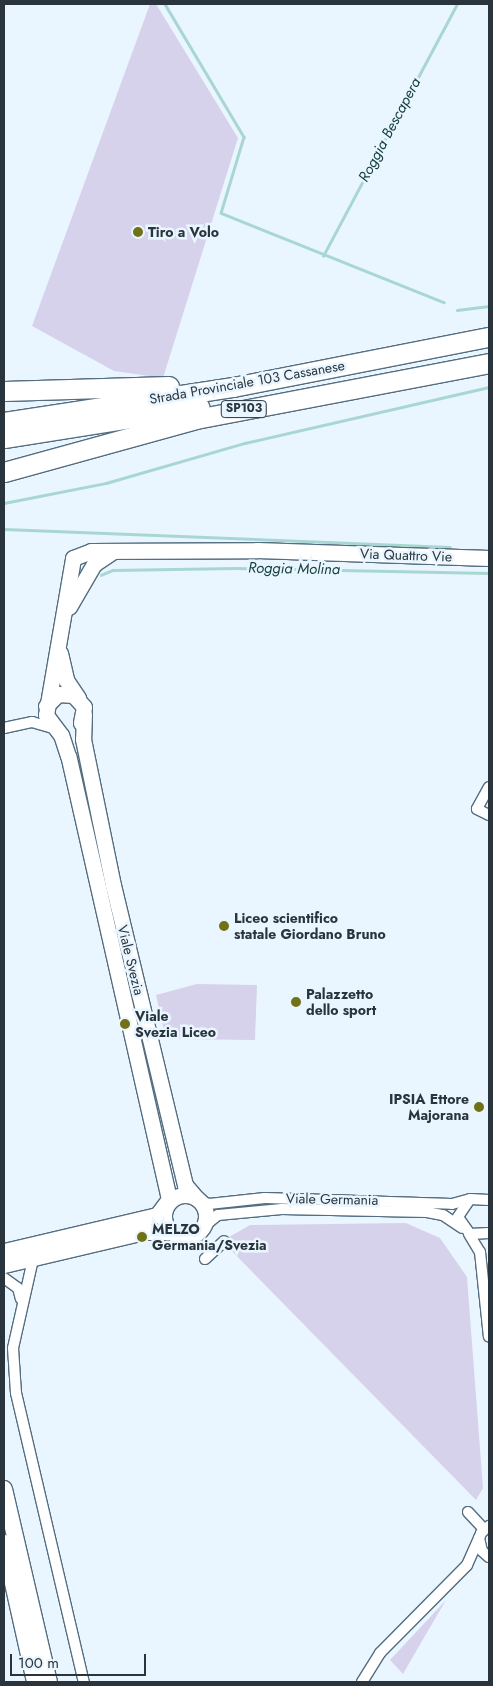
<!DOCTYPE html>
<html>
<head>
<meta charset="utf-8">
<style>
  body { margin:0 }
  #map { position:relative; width:493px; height:1686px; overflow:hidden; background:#eaf6ff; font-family:Jost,sans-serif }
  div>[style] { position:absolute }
  .green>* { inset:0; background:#d7d2ec }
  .stream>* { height:2.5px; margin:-1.25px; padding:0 1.25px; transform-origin:1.25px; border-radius:1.25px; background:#a8d7d3 }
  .roads { filter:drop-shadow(1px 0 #546d80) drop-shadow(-1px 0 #546d80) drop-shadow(0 1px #546d80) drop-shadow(0 -1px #546d80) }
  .street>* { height:10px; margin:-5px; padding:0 5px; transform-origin:5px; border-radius:5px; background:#fff }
  .secondary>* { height:15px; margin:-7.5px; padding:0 7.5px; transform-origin:7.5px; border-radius:7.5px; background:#fff }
  .secondary>.ring { margin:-7.5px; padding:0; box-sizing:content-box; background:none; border:15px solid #fff; border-radius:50% }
  .primary>* { height:16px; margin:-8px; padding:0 8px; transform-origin:8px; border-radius:8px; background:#fff }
  .highway>* { height:19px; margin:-9.5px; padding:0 9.5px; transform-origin:9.5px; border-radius:9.5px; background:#fff }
  .dots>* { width:14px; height:14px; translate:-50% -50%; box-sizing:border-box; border:2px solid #eaf6ff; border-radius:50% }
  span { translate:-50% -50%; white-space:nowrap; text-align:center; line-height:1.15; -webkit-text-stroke:5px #eaf6ff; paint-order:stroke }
  .shield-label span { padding:1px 4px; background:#eaf6ff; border:1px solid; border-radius:4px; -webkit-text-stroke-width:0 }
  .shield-label { font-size:12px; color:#29343c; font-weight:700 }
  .poi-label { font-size:14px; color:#29343c; font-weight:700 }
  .left { translate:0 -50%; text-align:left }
  .right { translate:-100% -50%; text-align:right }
  .street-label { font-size:14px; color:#29343c }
  .water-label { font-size:15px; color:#16413e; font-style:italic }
  .frame { position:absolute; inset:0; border:5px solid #29343c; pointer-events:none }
  .scale { position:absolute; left:10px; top:1654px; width:136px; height:22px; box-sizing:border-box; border:2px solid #29343c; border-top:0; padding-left:6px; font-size:15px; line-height:18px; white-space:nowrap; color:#29343c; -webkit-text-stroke:4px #eaf6ff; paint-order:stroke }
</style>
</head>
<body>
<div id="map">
  <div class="green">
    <div style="clip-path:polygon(150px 4px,156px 4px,238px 138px,163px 378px,114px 371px,32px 326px)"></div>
    <div style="clip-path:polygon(197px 984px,257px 985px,255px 1040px,166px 1039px,156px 995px)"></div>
    <div style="clip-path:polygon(406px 1223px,440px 1238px,467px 1277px,483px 1488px,476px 1500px,222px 1241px,250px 1225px)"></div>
    <div style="clip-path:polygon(446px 1600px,418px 1648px,403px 1674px,390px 1660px)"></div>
  </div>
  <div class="stream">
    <div style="left:165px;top:4px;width:155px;rotate:59.3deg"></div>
    <div style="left:244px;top:137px;width:79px;rotate:106.8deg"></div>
    <div style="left:221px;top:213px;width:240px;rotate:21.8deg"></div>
    <div style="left:323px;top:256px;width:285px;rotate:-62deg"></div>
    <div style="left:457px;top:310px;width:32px;rotate:-7deg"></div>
    <div style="left:4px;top:503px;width:104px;rotate:-11.1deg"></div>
    <div style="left:106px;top:483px;width:145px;rotate:-16.1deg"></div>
    <div style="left:245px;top:443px;width:250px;rotate:-12.9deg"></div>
    <div style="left:4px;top:529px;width:446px;rotate:2.3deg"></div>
    <div style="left:101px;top:575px;width:13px;rotate:-23deg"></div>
    <div style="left:113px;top:570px;width:122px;rotate:-0.9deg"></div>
    <div style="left:235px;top:568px;width:254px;rotate:1.1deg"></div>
  </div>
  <div class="roads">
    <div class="street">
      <div style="left:4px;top:728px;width:29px;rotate:-12deg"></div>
      <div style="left:32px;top:722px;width:25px;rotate:16deg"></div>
      <div style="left:489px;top:787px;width:25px;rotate:119deg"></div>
      <div style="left:477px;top:809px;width:13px;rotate:27deg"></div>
      <div style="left:197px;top:1199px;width:13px;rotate:23deg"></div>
      <div style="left:209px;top:1204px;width:56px;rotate:-6.1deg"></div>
      <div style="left:265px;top:1198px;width:187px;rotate:1.8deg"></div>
      <div style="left:452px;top:1204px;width:16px;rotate:-15deg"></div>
      <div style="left:489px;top:1200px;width:19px;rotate:-177deg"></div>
      <div style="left:470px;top:1199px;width:22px;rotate:124deg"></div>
      <div style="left:458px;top:1217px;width:21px;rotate:55deg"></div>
      <div style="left:470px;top:1234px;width:19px;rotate:-3deg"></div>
      <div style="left:203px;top:1227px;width:19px;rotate:-39deg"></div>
      <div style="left:218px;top:1215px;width:64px;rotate:-5.4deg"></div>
      <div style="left:282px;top:1209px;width:145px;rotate:1.2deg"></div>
      <div style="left:427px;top:1212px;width:16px;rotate:11deg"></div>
      <div style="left:443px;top:1215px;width:23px;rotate:34deg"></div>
      <div style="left:469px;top:1234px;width:21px;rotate:59deg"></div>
      <div style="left:480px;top:1252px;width:85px;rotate:84deg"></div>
      <div style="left:34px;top:1255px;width:95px;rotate:102.7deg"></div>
      <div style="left:13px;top:1348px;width:45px;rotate:86.2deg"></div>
      <div style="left:16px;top:1393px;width:297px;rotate:76.8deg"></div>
      <div style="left:205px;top:1259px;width:26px;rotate:-43deg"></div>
      <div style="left:4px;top:1278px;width:17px;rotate:36deg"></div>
      <div style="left:18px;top:1288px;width:11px;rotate:75deg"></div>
      <div style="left:468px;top:1512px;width:23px;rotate:47deg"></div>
      <div style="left:479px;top:1538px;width:13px;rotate:77deg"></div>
      <div style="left:482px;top:1551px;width:9px;rotate:41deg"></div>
      <div style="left:362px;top:1682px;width:34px;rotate:-58deg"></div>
      <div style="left:380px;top:1653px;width:124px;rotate:-45.3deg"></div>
      <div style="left:467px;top:1565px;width:35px;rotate:-66deg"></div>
      <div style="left:481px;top:1533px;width:11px;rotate:-41deg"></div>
    </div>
    <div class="secondary">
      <div style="left:69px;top:607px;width:50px;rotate:-59.8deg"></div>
      <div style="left:94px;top:564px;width:22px;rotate:-34deg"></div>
      <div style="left:60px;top:653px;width:28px;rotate:77deg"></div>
      <div style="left:66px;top:680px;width:22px;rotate:56deg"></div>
      <div style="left:46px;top:706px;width:17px;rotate:-45deg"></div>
      <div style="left:58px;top:694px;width:15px;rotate:4deg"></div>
      <div style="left:73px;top:695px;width:16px;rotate:47deg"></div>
      <div style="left:84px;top:707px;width:16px;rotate:101deg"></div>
      <div style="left:84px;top:714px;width:25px;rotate:92deg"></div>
      <div style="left:83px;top:739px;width:149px;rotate:78.4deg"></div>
      <div style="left:113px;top:885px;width:309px;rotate:76.5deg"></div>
      <div style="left:185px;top:1185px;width:18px;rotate:49deg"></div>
      <div class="ring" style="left:164px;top:1195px;width:27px;height:27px"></div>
      <div style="left:4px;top:1251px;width:157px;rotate:-13.2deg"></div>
      <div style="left:157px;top:1215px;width:20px;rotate:-53deg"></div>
      <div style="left:169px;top:1199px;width:454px;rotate:-102.8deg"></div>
      <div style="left:68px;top:756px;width:22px;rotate:-108deg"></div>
      <div style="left:61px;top:735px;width:25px;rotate:-127deg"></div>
      <div style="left:46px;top:715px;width:159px;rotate:-80.2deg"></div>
      <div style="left:73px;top:558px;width:19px;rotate:-21deg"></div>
      <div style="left:91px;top:551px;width:166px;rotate:-0.3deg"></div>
      <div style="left:257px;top:550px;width:232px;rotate:2deg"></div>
      <div style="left:4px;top:1265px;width:144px;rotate:-13.3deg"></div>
      <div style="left:144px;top:1232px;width:27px"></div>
    </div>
    <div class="primary">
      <div style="left:4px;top:1489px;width:198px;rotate:76.9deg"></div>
      <div style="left:4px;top:1543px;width:142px;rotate:77.4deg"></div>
    </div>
    <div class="highway">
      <div style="left:4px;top:391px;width:165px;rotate:-1.7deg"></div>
      <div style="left:4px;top:422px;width:232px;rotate:-8.7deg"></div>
      <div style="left:233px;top:387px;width:261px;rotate:-11.1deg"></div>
      <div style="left:4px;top:438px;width:198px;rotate:-9deg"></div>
      <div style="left:4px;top:472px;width:199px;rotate:-15.4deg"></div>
      <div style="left:196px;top:419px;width:298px;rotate:-10.8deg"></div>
    </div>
  </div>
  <div class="dots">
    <div style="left:138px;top:232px;background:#717116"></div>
    <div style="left:224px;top:926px;background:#717116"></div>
    <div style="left:296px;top:1002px;background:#717116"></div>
    <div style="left:125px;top:1024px;background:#717116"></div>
    <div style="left:479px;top:1107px;background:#717116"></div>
    <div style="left:142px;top:1237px;background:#717116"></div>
  </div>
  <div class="shield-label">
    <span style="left:244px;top:409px">SP103</span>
  </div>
  <div class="poi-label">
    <span class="left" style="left:148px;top:232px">Tiro a Volo</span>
    <span class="left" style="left:234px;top:926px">Liceo scientifico<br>statale Giordano Bruno</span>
    <span class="left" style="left:306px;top:1002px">Palazzetto<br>dello sport</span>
    <span class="left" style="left:135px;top:1024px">Viale<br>Svezia Liceo</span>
    <span class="right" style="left:469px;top:1107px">IPSIA Ettore<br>Majorana</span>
    <span class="left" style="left:152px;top:1237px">MELZO<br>Germania/Svezia</span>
  </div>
  <div class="street-label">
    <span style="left:247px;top:382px;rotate:-10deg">Strada Provinciale 103 Cassanese</span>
    <span style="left:406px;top:555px;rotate:2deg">Via Quattro Vie</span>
    <span style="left:131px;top:960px;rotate:76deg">Viale Svezia</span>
    <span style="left:332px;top:1199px;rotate:1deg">Viale Germania</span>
  </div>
  <div class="water-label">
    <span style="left:390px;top:130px;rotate:-62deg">Roggia Bescapera</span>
    <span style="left:294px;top:569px;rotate:1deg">Roggia Molina</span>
  </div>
  <div class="frame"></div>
  <div class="scale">100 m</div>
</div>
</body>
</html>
